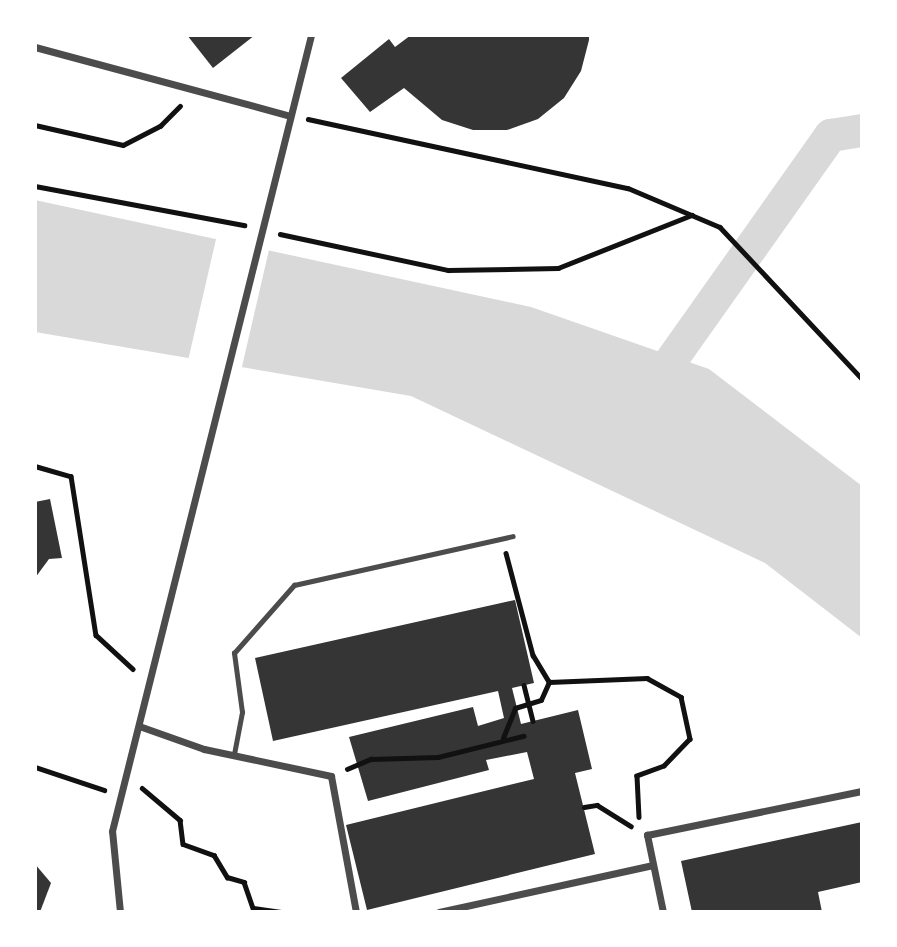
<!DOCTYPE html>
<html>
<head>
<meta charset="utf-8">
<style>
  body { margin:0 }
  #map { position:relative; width:897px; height:947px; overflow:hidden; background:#fff; font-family:"Alegreya Sans",sans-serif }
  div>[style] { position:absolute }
  .water>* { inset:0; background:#d9d9d9 }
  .pier>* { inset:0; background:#fff; transform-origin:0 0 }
  .canal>* { height:33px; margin:-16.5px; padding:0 16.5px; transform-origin:16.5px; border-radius:16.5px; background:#d9d9d9 }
  .building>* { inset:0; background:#353535 }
  .path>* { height:4.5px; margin:-2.25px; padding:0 2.25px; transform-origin:2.25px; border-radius:2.25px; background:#111 }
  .service>* { height:5px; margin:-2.5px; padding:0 2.5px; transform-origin:2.5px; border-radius:2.5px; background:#4c4c4c }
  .minor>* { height:7px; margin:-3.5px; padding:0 3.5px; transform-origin:3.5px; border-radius:3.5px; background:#4c4c4c }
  span { translate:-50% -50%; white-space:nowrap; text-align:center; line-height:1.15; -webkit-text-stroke:7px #fff; paint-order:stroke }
  .frame { position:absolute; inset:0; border:37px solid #fff; pointer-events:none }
</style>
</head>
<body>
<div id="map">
  <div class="water">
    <div style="clip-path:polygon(35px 200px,531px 307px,709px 369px,862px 486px,862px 638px,765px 563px,411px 396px,35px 332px)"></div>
  </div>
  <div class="pier">
    <div style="left:217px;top:235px;width:54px;height:130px;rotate:13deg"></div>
  </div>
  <div class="canal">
    <div style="left:646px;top:395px;width:319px;rotate:-54.7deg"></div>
    <div style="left:830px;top:135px;width:32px;rotate:-9deg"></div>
  </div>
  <div class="building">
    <div style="clip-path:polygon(187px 35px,255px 35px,213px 68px)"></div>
    <div style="clip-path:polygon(411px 35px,589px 35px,589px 40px,581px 71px,564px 98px,538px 119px,507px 130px,473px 130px,442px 120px,404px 88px,370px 112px,341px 78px,389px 39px,395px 47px)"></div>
    <div style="clip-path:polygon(50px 499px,62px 558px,49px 559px,35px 578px,35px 502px)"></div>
    <div style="clip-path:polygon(515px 600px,534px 683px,512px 688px,521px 724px,578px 710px,592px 769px,575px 773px,595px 854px,367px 910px,346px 825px,534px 779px,527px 752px,486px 760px,489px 770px,368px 801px,349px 737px,473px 707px,478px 726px,504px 718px,498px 691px,273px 741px,255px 658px)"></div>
    <div style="clip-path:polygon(862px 822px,862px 882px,818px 892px,822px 912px,692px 912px,681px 861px)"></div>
    <div style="clip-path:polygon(35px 864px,51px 883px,40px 912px,35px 912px)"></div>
  </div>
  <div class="path">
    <div style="left:308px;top:119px;width:327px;rotate:12.2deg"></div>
    <div style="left:628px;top:188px;width:100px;rotate:23deg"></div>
    <div style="left:720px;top:227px;width:208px;rotate:46.9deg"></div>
    <div style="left:35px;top:125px;width:90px;rotate:12.8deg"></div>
    <div style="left:123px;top:145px;width:42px;rotate:-27.2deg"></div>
    <div style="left:160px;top:126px;width:28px;rotate:-45deg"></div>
    <div style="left:35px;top:186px;width:213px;rotate:10.6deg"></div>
    <div style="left:280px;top:234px;width:172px;rotate:12.1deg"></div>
    <div style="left:448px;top:270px;width:110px;rotate:-1deg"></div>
    <div style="left:558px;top:268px;width:144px;rotate:-21.6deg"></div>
    <div style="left:35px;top:466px;width:37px;rotate:16deg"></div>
    <div style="left:71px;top:476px;width:161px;rotate:81.1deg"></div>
    <div style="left:96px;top:635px;width:50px;rotate:42.6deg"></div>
    <div style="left:506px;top:553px;width:106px;rotate:75.2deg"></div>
    <div style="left:533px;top:655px;width:31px;rotate:59deg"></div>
    <div style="left:549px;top:682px;width:98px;rotate:-2.3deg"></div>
    <div style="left:647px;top:678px;width:39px;rotate:29deg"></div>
    <div style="left:681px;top:697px;width:43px;rotate:77.9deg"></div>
    <div style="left:690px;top:739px;width:37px;rotate:134deg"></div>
    <div style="left:664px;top:766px;width:29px;rotate:160deg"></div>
    <div style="left:637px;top:776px;width:41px;rotate:87.2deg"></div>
    <div style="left:524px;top:685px;width:37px;rotate:76deg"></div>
    <div style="left:503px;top:738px;width:32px;rotate:-68deg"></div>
    <div style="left:515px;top:708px;width:27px;rotate:-17deg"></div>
    <div style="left:541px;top:700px;width:20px;rotate:-66deg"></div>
    <div style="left:35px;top:767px;width:73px;rotate:18.4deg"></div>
    <div style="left:347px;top:769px;width:26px;rotate:-23deg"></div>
    <div style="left:371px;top:759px;width:67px;rotate:-1.7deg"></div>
    <div style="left:438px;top:757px;width:88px;rotate:-13.9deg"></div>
    <div style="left:142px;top:788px;width:50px;rotate:40.1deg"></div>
    <div style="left:180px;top:820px;width:24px;rotate:83deg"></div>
    <div style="left:183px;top:844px;width:33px;rotate:20deg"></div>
    <div style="left:214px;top:855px;width:26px;rotate:59deg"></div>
    <div style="left:227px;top:877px;width:18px;rotate:16deg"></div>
    <div style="left:244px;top:882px;width:28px;rotate:71deg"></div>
    <div style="left:253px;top:908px;width:28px;rotate:8deg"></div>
    <div style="left:584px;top:807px;width:13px;rotate:-9deg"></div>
    <div style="left:597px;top:805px;width:40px;rotate:32deg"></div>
  </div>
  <div class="service">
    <div style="left:234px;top:754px;width:43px;rotate:-79.2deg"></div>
    <div style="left:242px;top:712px;width:60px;rotate:-97.7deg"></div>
    <div style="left:234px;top:653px;width:91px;rotate:-48.6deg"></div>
    <div style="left:294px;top:585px;width:224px;rotate:-12.6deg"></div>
  </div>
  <div class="minor">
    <div style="left:35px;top:47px;width:264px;rotate:15.1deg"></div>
    <div style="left:139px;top:726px;width:69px;rotate:19.5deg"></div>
    <div style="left:204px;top:749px;width:130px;rotate:12deg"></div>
    <div style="left:331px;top:776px;width:138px;rotate:79.6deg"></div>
    <div style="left:120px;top:912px;width:81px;rotate:-95.6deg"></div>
    <div style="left:112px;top:831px;width:820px;rotate:-75.96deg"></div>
    <div style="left:439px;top:912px;width:219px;rotate:-12.4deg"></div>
    <div style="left:663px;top:912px;width:79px;rotate:-101.7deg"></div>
    <div style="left:647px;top:835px;width:219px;rotate:-11.6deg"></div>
  </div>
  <div class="frame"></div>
</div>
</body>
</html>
